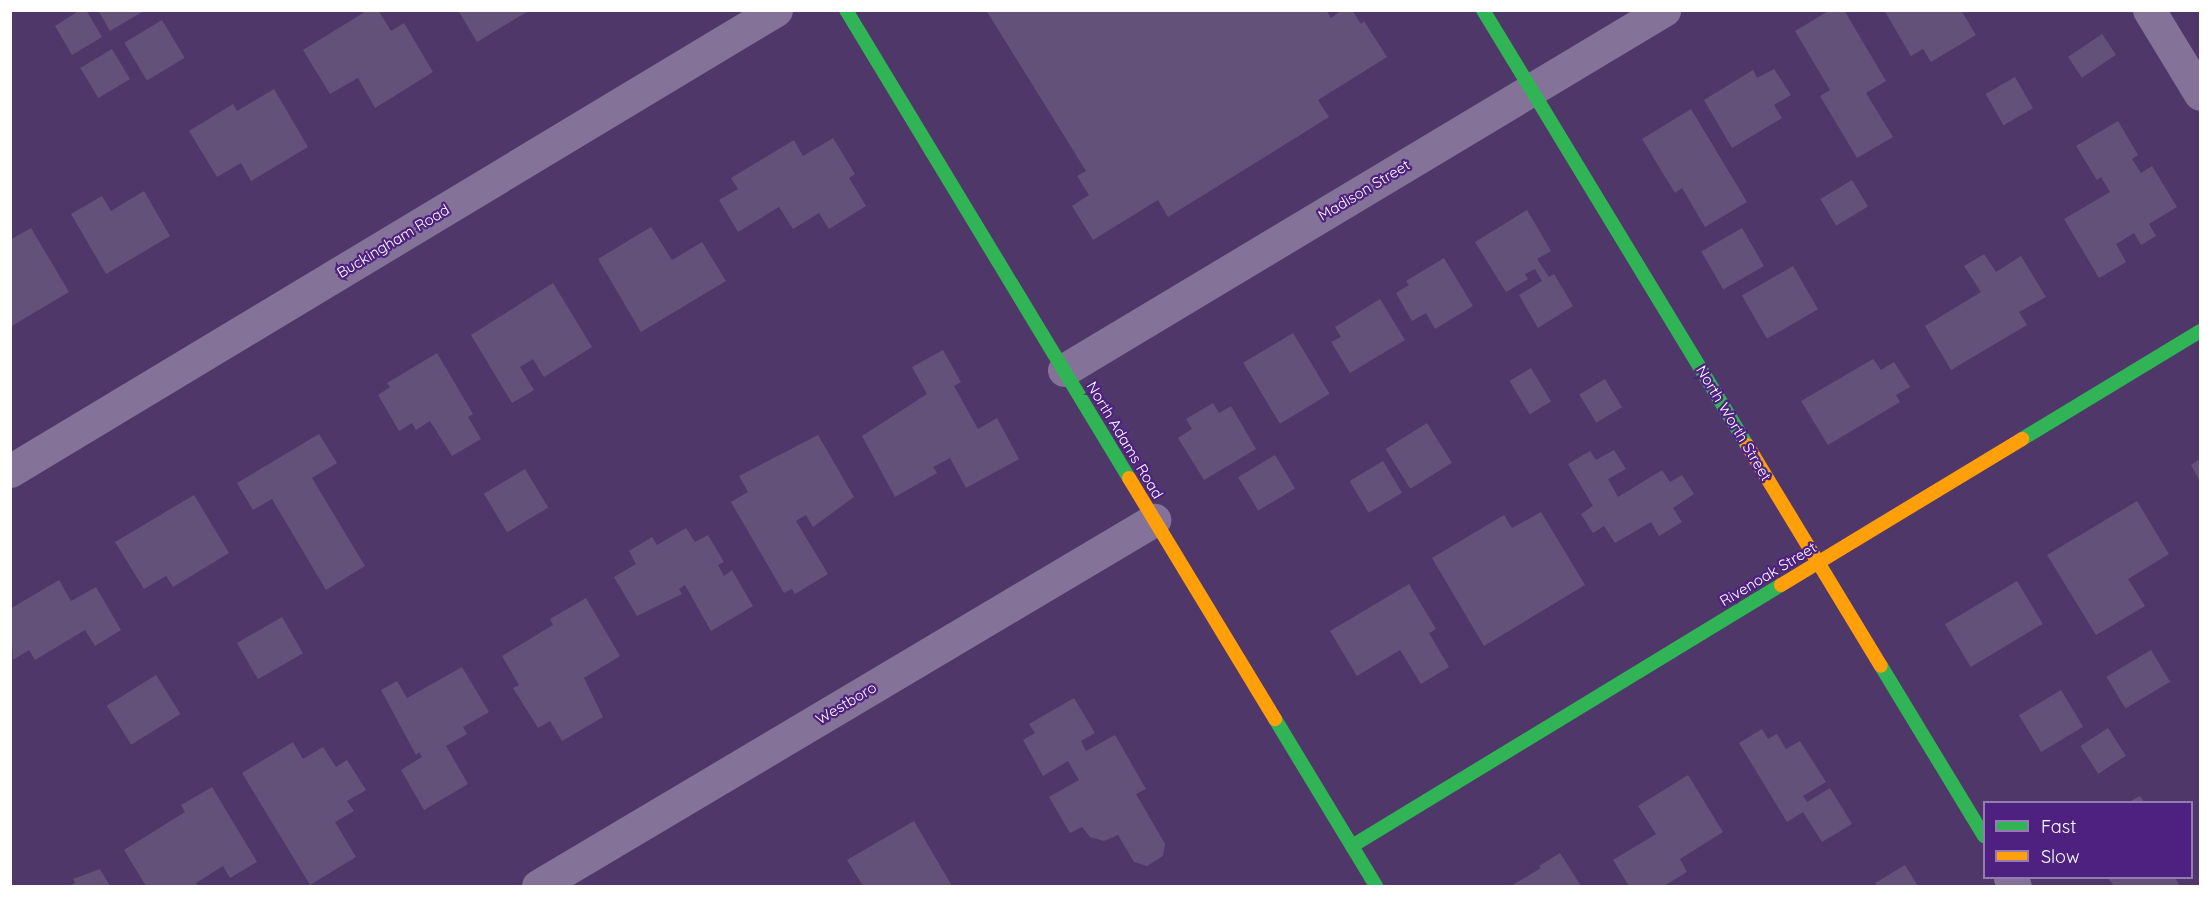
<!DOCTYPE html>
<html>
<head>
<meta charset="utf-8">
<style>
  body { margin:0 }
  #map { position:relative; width:2211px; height:897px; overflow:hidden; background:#4f376a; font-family:Quicksand,sans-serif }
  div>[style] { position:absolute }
  .building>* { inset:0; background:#64517a; transform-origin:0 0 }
  .street>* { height:33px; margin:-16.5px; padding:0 16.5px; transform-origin:16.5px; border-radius:16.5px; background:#847298 }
  .fast>* { height:14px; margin:-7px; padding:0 7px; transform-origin:7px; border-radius:7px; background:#30b455 }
  .slow>* { height:14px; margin:-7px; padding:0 7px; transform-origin:7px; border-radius:7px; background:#ff9f0a }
  span { translate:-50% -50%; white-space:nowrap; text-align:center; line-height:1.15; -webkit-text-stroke:4.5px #4e2180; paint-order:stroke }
  .street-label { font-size:15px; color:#fff }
  .frame { position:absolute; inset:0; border:12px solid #fff; pointer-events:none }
  .legend { position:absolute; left:1983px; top:801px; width:210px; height:78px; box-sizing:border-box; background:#4e2180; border:2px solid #957ab3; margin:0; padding:8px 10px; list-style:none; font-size:18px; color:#fff }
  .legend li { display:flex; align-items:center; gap:12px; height:30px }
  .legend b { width:30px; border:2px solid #957ab3 }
</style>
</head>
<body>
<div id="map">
  <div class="building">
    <div style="clip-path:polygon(80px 10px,86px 10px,102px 37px,72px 55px,55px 26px)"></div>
    <div style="clip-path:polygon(98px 10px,141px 10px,142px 12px,110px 31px)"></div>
    <div style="clip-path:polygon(368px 10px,378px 10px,391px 31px,404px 23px,433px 72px,375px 108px,358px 78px,330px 94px,303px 50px)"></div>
    <div style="clip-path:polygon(458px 10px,530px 10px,477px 42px)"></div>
    <div style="clip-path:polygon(986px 10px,1326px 10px,1331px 18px,1342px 10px,1352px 10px,1361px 24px,1364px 21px,1387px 57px,1318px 100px,1329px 117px,1168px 217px,1158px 200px,1093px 240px,1072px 206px,1089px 195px,1077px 176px,1086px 171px)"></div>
    <div style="clip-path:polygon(1830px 10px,1844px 10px,1886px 81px,1866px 93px,1893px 137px,1857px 158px,1820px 96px,1830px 90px,1795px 31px)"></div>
    <div style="clip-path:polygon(1884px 10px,1961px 10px,1976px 35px,1931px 62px,1923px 49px,1911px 56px)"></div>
    <div style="left:162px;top:20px;width:44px;height:44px;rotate:59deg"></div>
    <div style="left:2102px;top:34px;width:25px;height:41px;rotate:56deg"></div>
    <div style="left:112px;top:49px;width:35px;height:37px;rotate:59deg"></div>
    <div style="clip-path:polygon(1774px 69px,1791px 95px,1774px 105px,1782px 118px,1732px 148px,1704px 100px,1753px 70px,1757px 78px)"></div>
    <div style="left:2015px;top:77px;width:36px;height:34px;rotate:60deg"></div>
    <div style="clip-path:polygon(274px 89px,308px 147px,251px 181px,241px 163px,217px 177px,189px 131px,233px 104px,237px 111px)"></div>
    <div style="clip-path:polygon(1691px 109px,1747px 202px,1705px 227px,1682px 188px,1675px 193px,1642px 139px)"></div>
    <div style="clip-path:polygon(2118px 121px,2138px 155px,2132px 159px,2141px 173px,2152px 166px,2177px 207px,2149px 224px,2156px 236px,2141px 245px,2134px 233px,2116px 244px,2126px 262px,2099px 278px,2064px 219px,2110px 192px,2101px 177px,2097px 180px,2076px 146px)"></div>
    <div style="clip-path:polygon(833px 138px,855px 174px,849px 178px,866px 206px,829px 229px,819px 213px,793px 229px,779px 207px,738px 232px,719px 200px,738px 189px,731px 178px,794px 140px,803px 156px)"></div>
    <div style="left:1852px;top:180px;width:31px;height:37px;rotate:59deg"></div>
    <div style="clip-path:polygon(144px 191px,170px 236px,106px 274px,71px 214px,102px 196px,111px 211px)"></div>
    <div style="clip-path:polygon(1527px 210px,1551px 251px,1537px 259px,1549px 277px,1554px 274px,1573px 306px,1538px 328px,1519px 295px,1542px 281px,1535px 269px,1525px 274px,1528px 279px,1506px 292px,1475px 242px)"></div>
    <div style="clip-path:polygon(651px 227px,672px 260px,702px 242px,726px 281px,641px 332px,598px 259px)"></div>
    <div style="clip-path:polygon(31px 228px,69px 292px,10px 327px,10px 240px)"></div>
    <div style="left:1742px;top:228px;width:44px;height:47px;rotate:60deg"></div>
    <div style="clip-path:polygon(1984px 254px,1996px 272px,2021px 256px,2046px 297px,2019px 312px,2027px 325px,1951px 370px,1925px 326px,1981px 292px,1964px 266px)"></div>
    <div style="clip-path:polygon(1444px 258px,1473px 306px,1435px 329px,1426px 313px,1412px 321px,1396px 293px,1409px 285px,1406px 281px)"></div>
    <div style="left:1793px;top:266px;width:50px;height:59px;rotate:60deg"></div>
    <div style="clip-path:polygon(553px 283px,592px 347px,544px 377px,533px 359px,520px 367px,534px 390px,512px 403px,471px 335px)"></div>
    <div style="clip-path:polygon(1380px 299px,1405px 340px,1350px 373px,1331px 342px,1341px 337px,1335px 327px)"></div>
    <div style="left:1293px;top:333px;width:71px;height:58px;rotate:59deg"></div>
    <div style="clip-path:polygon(943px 350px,961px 382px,954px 386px,978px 429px,997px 418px,1019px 459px,966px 488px,950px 458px,933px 467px,937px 473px,895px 497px,862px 436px,927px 394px,912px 367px)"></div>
    <div style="clip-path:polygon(437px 353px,473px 414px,468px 417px,481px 439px,452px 456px,430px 421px,416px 430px,412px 423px,399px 431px,378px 395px,390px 387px,387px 383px)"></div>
    <div style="clip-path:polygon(1873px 359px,1881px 370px,1894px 362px,1910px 387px,1896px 395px,1900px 402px,1828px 445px,1801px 401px)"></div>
    <div style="left:1531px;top:368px;width:39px;height:25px;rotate:59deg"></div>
    <div style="left:1605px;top:379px;width:33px;height:30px;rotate:59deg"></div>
    <div style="clip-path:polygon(1213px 403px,1219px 413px,1231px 406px,1256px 449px,1204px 480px,1178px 438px,1192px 429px,1186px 419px)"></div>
    <div style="left:1427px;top:423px;width:47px;height:49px;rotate:58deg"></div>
    <div style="clip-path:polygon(319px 434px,337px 463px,312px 478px,365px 566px,326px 590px,272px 499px,253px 510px,237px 483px)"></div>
    <div style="clip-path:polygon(818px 435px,854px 497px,813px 527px,806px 515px,796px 521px,828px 574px,795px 594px,792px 589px,784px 593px,731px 502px,748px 492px,739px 476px)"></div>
    <div style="clip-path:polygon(1614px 450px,1626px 469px,1608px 479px,1618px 497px,1662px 470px,1670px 482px,1682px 475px,1694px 494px,1673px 508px,1682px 522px,1659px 536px,1651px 522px,1615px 543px,1604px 526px,1593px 533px,1581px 514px,1593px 506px,1568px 464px,1590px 451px,1596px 460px)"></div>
    <div style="left:1275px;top:455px;width:39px;height:43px;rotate:59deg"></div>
    <div style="clip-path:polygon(2200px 459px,2200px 481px,2191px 465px)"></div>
    <div style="left:1383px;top:461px;width:37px;height:39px;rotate:59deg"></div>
    <div style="left:525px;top:469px;width:45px;height:48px;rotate:59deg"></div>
    <div style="clip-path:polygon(194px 495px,229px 553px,173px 587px,166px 576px,144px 589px,115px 542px)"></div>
    <div style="clip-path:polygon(2137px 501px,2169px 554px,2128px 579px,2145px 606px,2096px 635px,2047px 555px)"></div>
    <div style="clip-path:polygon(1541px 512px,1585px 585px,1484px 646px,1432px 558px,1504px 515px,1512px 528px)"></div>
    <div style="clip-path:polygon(686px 528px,695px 542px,708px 535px,724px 562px,718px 565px,724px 576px,732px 570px,753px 606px,711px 631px,685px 585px,679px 589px,682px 594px,637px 616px,614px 577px,636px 564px,629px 551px,652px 537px,657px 545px)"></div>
    <div style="clip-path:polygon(59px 580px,71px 601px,96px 587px,121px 630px,95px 646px,85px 630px,35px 660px,29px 650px,13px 660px,10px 609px)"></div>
    <div style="left:2017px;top:581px;width:50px;height:84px;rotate:59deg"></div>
    <div style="clip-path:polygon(1409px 584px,1436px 629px,1429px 633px,1449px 667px,1421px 684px,1400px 650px,1357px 676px,1330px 631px)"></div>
    <div style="clip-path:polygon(586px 598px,620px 656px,584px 678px,603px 717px,562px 741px,550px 721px,538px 728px,513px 688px,519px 685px,502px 656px,553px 625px,550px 619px)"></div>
    <div style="left:282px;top:617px;width:42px;height:52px;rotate:60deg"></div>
    <div style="left:2151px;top:650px;width:37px;height:52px;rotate:59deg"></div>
    <div style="clip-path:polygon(462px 667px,489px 712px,463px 727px,467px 734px,446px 746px,468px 784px,424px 810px,401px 770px,422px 757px,419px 752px,416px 755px,381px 690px,397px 681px,407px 698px)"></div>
    <div style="left:156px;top:675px;width:46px;height:58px;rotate:58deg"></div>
    <div style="left:2061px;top:690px;width:43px;height:49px;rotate:59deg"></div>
    <div style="clip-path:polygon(1074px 698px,1095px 733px,1081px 741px,1086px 751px,1115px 735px,1146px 789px,1136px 794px,1165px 844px,1163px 856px,1147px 866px,1134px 862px,1118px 835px,1104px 841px,1090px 837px,1082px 827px,1070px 833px,1049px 797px,1079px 780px,1068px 761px,1043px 776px,1023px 740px,1035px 733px,1029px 724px)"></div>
    <div style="left:2108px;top:728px;width:33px;height:33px;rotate:57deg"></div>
    <div style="clip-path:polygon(1762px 729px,1768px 739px,1777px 734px,1786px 749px,1800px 741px,1826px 782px,1803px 796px,1807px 802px,1830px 788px,1852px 824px,1822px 842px,1803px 812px,1787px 822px,1739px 743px)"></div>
    <div style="clip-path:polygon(293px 742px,303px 759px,323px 747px,336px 767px,347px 760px,366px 790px,347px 801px,354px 811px,335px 822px,356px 857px,310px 885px,242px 773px)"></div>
    <div style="clip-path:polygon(1688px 775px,1723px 832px,1680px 859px,1687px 872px,1664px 886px,1629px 886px,1613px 860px,1656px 834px,1638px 806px)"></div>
    <div style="clip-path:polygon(212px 787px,257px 862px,230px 878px,223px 866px,196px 883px,198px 886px,146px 886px,124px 850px,185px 812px,181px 805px)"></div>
    <div style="clip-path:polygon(2140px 796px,2144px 802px,2129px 802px)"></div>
    <div style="clip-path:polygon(914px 821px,952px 886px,863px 886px,847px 860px)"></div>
    <div style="clip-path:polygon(1560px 853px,1581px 886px,1511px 886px,1541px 868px,1539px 866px)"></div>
    <div style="clip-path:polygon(1905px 865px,1918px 886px,1877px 886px,1875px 883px)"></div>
    <div style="clip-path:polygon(100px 869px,110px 886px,69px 886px,75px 883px,73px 879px)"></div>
    <div style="clip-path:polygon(2108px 878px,2175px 878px,2180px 886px,2114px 886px)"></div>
  </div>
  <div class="street">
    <div style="left:2149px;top:10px;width:98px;rotate:58.7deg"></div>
    <div style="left:1064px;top:370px;width:700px;rotate:-30.96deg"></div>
    <div style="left:10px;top:471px;width:894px;rotate:-31.04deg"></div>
    <div style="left:2010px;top:878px;width:9px;rotate:58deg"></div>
    <div style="left:538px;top:886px;width:717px;rotate:-30.72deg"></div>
  </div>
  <div class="fast">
    <div style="left:846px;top:10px;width:547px;rotate:58.84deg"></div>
    <div style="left:1483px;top:10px;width:509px;rotate:58.75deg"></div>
    <div style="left:2022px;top:439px;width:208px;rotate:-31.2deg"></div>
    <div style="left:1881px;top:666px;width:199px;rotate:58.8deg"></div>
    <div style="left:1275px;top:719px;width:195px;rotate:58.8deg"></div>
    <div style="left:1352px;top:846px;width:502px;rotate:-31.32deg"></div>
  </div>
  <div class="slow">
    <div style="left:1747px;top:445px;width:258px;rotate:58.8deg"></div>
    <div style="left:1129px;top:478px;width:282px;rotate:58.8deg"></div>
    <div style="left:1781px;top:585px;width:282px;rotate:-31.2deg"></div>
  </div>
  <div class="street-label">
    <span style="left:1364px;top:190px;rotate:-31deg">Madison Street</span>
    <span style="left:393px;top:241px;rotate:-31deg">Buckingham Road</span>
    <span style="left:1734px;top:423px;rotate:59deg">North Worth Street</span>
    <span style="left:1125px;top:440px;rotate:59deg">North Adams Road</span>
    <span style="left:1768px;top:574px;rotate:-31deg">Rivenoak Street</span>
    <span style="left:846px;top:703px;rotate:-31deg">Westboro</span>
  </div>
  <div class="frame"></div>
  <ul class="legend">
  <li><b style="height:8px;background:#30b455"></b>Fast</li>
  <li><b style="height:8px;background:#ff9f0a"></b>Slow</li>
  </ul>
</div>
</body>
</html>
